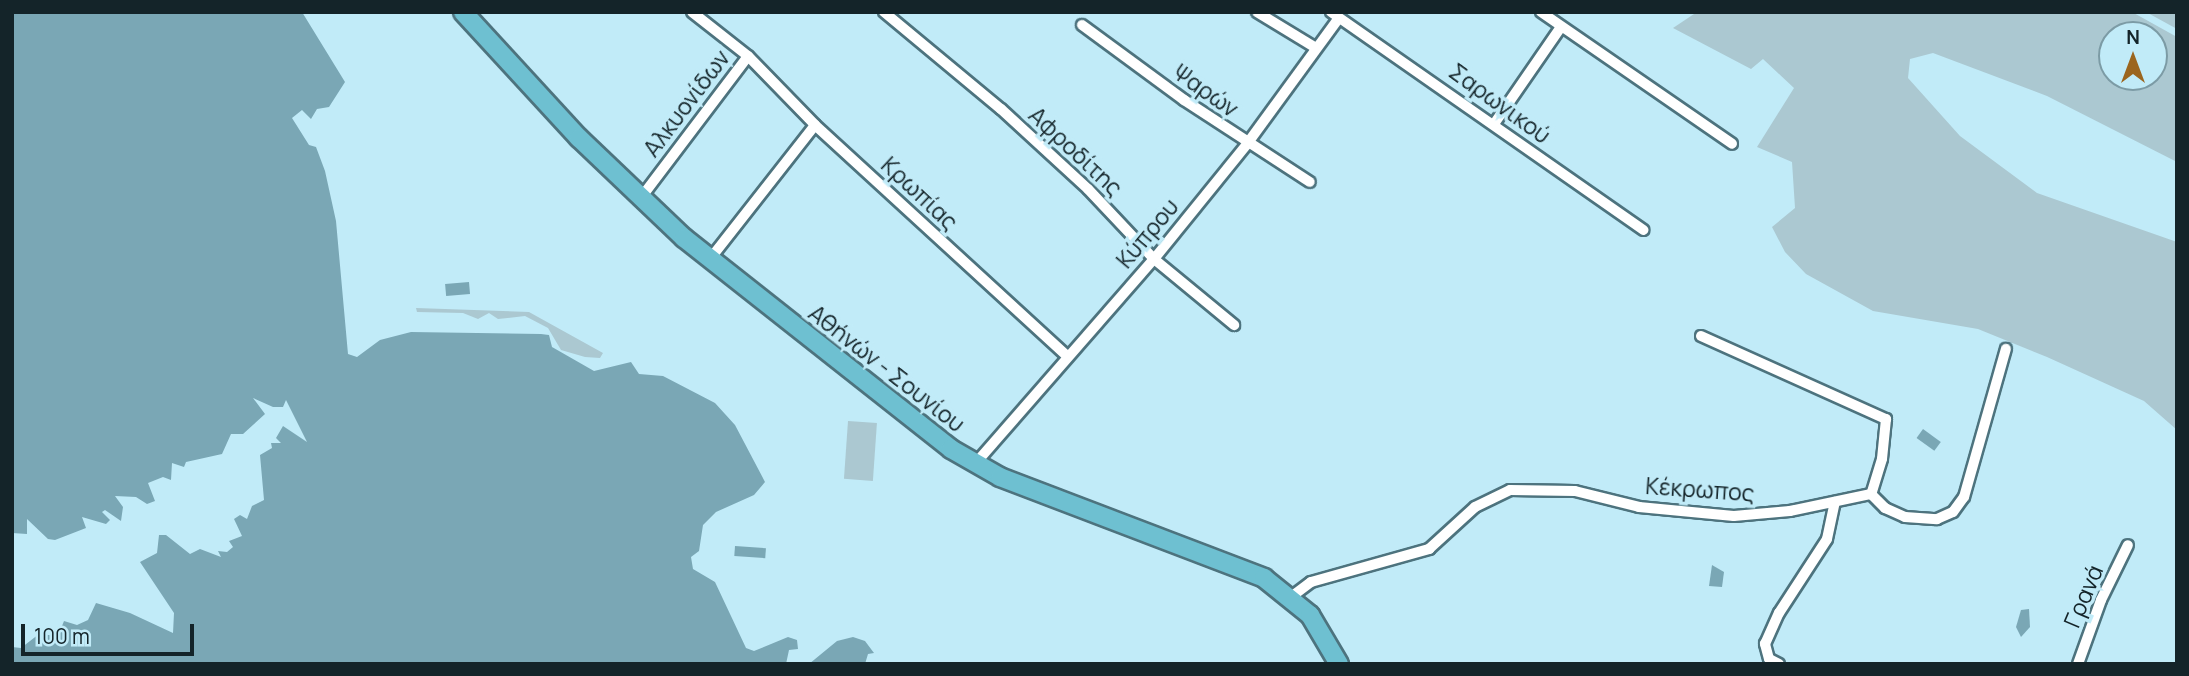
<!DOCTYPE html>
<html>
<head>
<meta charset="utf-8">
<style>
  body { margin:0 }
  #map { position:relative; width:2189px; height:676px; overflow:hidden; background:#c1ebf8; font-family:Manrope,sans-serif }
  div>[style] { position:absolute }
  .green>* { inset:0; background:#abc8d1; transform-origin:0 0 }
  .water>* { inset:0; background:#7aa7b5; transform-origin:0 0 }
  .roads { filter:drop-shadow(2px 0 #4d737e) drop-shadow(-2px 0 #4d737e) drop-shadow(0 2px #4d737e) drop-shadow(0 -2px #4d737e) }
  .minor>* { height:10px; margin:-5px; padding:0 5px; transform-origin:5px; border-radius:5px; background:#fff }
  .primary>* { height:18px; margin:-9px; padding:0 9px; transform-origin:9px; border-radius:9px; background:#6ec0d1 }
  span { translate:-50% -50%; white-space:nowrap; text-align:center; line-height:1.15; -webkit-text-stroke:7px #c1ebf8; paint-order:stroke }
  .street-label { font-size:23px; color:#142429 }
  .frame { position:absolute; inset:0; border:14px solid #142429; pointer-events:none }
  .north { position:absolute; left:2098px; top:21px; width:70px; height:70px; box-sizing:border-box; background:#c1ebf8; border:2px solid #7c9ba5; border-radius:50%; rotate:0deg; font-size:19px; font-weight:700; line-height:28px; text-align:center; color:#142429 }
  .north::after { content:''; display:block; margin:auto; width:24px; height:32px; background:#9b651e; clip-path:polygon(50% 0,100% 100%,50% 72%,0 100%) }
  .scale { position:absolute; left:21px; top:624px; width:173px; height:32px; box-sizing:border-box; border:4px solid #142429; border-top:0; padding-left:9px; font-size:21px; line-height:24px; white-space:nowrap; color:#142429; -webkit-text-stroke:5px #c1ebf8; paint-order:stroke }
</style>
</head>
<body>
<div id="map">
  <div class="green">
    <div style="clip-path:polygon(evenodd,1697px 12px,2132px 12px,2177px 37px,2177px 162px,2047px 96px,1933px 53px,1910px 59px,1908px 78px,1960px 136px,2037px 193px,2177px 242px,2177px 430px,2144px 401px,2047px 357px,1978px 329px,1873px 311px,1806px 274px,1785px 252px,1772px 227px,1795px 208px,1792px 162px,1757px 147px,1794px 88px,1763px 59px,1751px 69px,1673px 28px,1697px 12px,2112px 35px,2154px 35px,2154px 77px,2112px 77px,2112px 35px)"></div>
    <div style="clip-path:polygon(2146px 12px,2177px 12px,2177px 29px)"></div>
    <div style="clip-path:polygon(416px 308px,529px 312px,603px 353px,600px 358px,585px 357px,561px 350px,548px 328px,525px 316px,498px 319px,489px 313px,478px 319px,463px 313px,417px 312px)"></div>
    <div style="left:848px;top:421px;width:29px;height:58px;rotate:4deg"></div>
  </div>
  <div class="water">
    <div style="clip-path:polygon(12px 12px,302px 12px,345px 82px,329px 107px,317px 109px,311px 119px,302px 110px,292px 118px,309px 145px,316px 147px,325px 171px,336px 221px,348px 354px,357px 357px,380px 340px,411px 332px,541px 334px,549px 335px,552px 347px,594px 371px,631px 362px,639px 374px,663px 376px,715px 403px,735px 425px,765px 482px,754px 495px,716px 512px,703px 525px,699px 551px,691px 557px,693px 569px,715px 582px,746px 648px,754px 651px,788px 637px,797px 640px,798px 649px,789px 650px,786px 664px,12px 664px,12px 647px,21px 648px,39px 634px,58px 636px,64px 621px,77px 625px,88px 620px,96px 603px,130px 613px,173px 633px,174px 613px,140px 562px,157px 553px,159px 535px,166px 535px,190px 554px,200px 549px,221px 557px,218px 551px,227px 552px,233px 547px,229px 541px,242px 536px,234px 519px,240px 515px,247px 519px,252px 506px,264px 500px,260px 455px,272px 448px,271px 443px,281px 443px,276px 438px,283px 426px,307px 442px,286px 400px,283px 407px,273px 407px,253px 398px,265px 414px,243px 434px,231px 434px,222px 454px,186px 462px,184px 467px,172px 463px,171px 480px,163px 477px,148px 483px,155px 501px,147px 504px,136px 497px,115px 496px,123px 507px,121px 521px,105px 510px,102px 512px,110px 520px,106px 524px,82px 517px,86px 528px,55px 540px,48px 539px,27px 519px,27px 534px,12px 533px)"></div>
    <div style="left:469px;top:282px;width:12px;height:24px;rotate:85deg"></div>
    <div style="left:1923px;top:429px;width:22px;height:11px;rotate:36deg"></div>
    <div style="left:735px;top:546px;width:31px;height:10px;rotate:4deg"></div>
    <div style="clip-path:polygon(1712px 565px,1724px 572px,1722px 587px,1709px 586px)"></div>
    <div style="clip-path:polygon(2029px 609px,2030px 627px,2021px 637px,2016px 627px,2021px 610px)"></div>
    <div style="clip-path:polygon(853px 637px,865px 641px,874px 653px,868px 654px,865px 664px,809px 664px,837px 641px)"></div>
  </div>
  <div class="roads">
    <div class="minor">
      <div style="left:692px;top:12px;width:71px;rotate:38.2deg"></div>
      <div style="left:748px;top:56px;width:96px;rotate:45.8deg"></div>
      <div style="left:815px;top:125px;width:343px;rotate:42.5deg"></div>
      <div style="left:884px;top:12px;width:152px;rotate:39.7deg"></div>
      <div style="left:1001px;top:109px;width:118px;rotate:42.6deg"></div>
      <div style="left:1088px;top:189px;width:96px;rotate:46.7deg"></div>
      <div style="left:1154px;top:259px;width:104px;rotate:39.5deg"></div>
      <div style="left:1257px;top:12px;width:69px;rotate:31.4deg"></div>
      <div style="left:1331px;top:12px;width:381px;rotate:34.9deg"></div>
      <div style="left:1541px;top:12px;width:232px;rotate:34.6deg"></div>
      <div style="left:1082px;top:25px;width:127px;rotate:36.3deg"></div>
      <div style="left:1184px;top:100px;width:150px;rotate:33.1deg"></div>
      <div style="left:1494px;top:124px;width:118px;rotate:-55.4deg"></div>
      <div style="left:640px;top:199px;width:179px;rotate:-52.9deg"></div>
      <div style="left:710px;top:259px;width:170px;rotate:-51.9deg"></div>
      <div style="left:1701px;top:336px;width:203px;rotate:24.2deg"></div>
      <div style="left:1886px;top:419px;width:40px;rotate:95.7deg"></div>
      <div style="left:1882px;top:459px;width:37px;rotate:107deg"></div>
      <div style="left:975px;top:464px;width:272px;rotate:-48.9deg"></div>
      <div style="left:1154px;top:259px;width:148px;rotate:-51deg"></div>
      <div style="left:1247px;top:144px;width:155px;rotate:-53.9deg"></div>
      <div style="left:1291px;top:597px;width:25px;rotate:-37deg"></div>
      <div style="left:1311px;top:582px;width:123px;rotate:-15.6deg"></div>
      <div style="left:1429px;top:549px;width:62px;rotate:-42.4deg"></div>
      <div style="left:1475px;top:507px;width:39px;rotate:-26deg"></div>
      <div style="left:1510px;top:490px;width:65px;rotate:0.9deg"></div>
      <div style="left:1575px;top:491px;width:66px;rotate:14deg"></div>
      <div style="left:1639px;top:507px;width:95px;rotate:5.4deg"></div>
      <div style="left:1734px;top:516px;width:56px;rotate:-5.1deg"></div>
      <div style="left:1790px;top:511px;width:83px;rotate:-11.9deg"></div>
      <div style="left:1871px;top:494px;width:20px;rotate:45deg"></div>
      <div style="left:1885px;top:508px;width:22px;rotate:24deg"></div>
      <div style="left:1905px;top:517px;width:32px;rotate:4deg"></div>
      <div style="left:1937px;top:519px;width:17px;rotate:-24deg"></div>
      <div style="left:1953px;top:512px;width:19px;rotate:-54deg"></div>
      <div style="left:1964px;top:497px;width:154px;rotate:-74.2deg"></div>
      <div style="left:1779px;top:664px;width:11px;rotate:-153deg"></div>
      <div style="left:1769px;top:659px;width:16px;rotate:-105deg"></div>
      <div style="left:1765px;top:644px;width:34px;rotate:-66deg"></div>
      <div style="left:1779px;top:613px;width:88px;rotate:-57deg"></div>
      <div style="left:1827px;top:539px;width:38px;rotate:-78deg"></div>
      <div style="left:2078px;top:664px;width:68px;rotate:-70.2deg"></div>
      <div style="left:2101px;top:600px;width:61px;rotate:-63.9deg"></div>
    </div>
    <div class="primary">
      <div style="left:463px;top:12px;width:171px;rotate:47.4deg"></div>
      <div style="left:579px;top:138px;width:145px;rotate:43.6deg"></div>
      <div style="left:684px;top:238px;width:340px;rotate:38.3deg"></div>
      <div style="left:951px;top:449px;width:56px;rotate:29.7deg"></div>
      <div style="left:1000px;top:477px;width:283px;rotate:20.9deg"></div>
      <div style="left:1264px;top:578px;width:59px;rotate:38.8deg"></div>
      <div style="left:1310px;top:615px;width:57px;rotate:59.4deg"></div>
    </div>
  </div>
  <div class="street-label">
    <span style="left:1206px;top:90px;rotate:35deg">Ψαρών</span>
    <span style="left:686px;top:103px;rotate:-53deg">Αλκυονίδων</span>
    <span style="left:1500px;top:103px;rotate:36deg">Σαρωνικού</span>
    <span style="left:1076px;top:151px;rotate:43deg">Αφροδίτης</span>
    <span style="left:920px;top:193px;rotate:43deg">Κρωπίας</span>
    <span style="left:1147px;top:233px;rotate:-50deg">Κύπρου</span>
    <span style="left:887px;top:368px;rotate:38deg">Αθήνών - Σουνίου</span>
    <span style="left:1700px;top:489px;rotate:4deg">Κέκρωπος</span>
    <span style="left:2083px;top:596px;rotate:-67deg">Γρανά</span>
  </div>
  <div class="frame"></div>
  <div class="north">N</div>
  <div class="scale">100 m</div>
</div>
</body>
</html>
